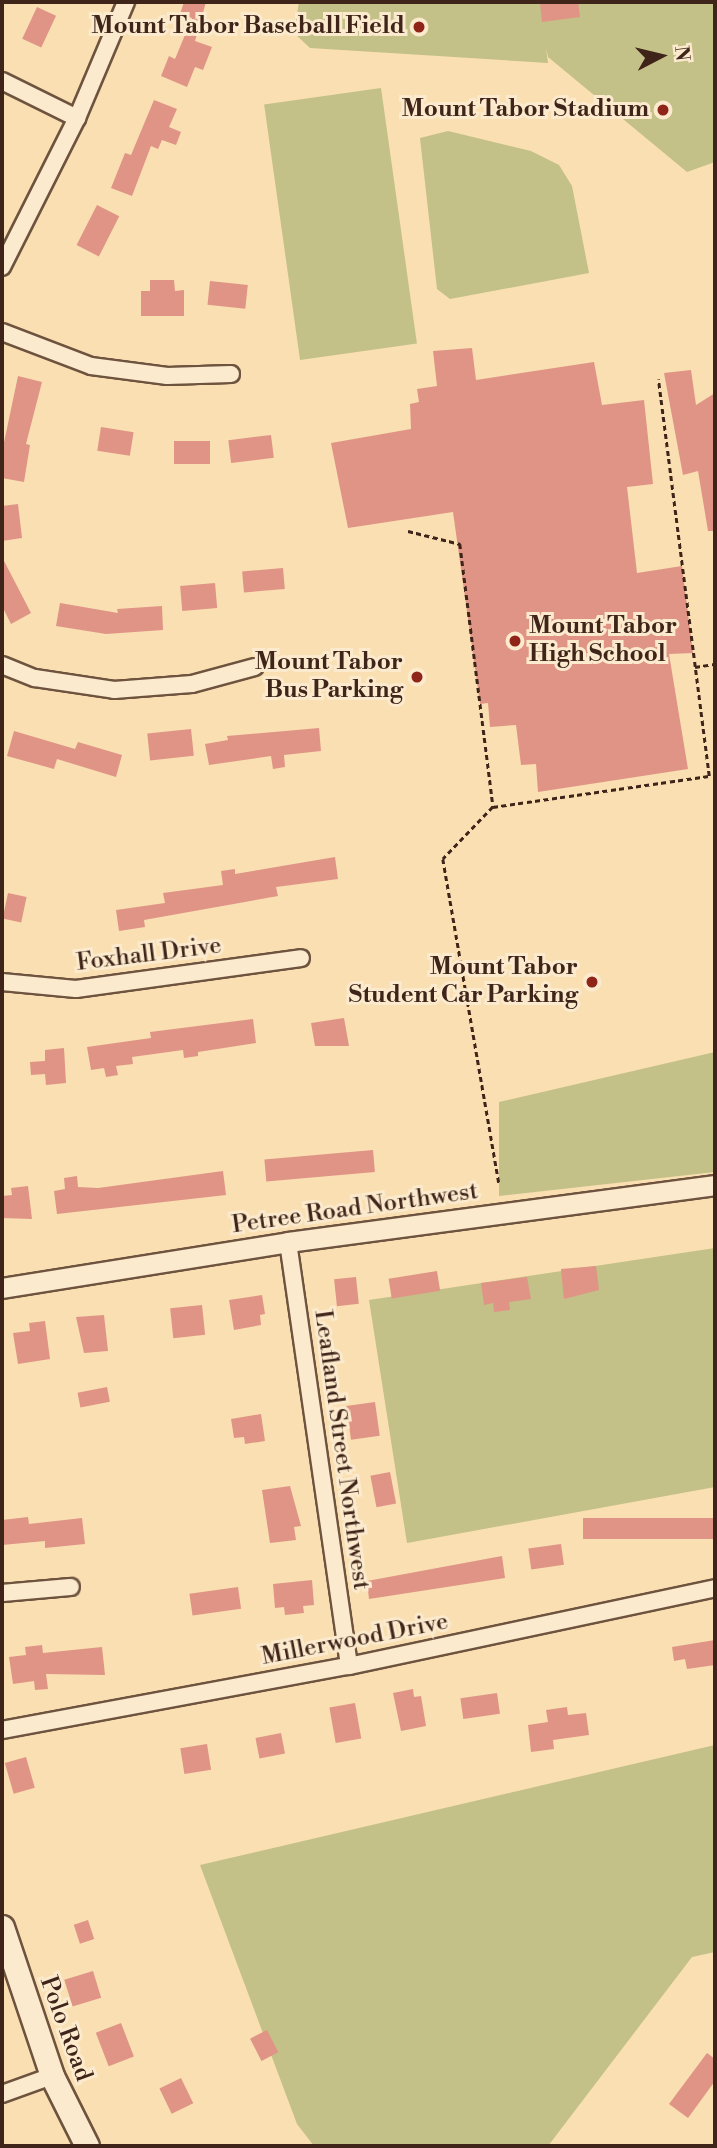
<!DOCTYPE html>
<html>
<head>
<meta charset="utf-8">
<style>
  body { margin:0 }
  #map { position:relative; width:717px; height:2148px; overflow:hidden; background:#f9dfb2; font-family:"Libre Bodoni",serif }
  div>[style] { position:absolute }
  .green>* { inset:0; background:#c3c088; transform-origin:0 0 }
  .building>* { inset:0; background:#e09486; transform-origin:0 0 }
  .path>* { height:2.5px; margin-top:-1.25px; transform-origin:0; background:repeating-linear-gradient(90deg,#3f2419 0 5px,transparent 0 8.5px) }
  .roads { filter:drop-shadow(2px 0 #6e533f) drop-shadow(-2px 0 #6e533f) drop-shadow(0 2px #6e533f) drop-shadow(0 -2px #6e533f) }
  .minor>* { height:16px; margin:-8px; padding:0 8px; transform-origin:8px; border-radius:8px; background:#fbeacd }
  .tertiary>* { height:19px; margin:-9.5px; padding:0 9.5px; transform-origin:9.5px; border-radius:9.5px; background:#fbeacd }
  .secondary>* { height:23px; margin:-11.5px; padding:0 11.5px; transform-origin:11.5px; border-radius:11.5px; background:#fbeacd }
  .dots>* { width:19px; height:19px; translate:-50% -50%; box-sizing:border-box; border:4px solid #fbeacd; border-radius:50% }
  span { translate:-50% -50%; white-space:nowrap; text-align:center; line-height:1.15; -webkit-text-stroke:6px #fbeacd; paint-order:stroke }
  .poi-label { font-size:24px; color:#3f2419; font-weight:700 }
  .right { translate:-100% -50%; text-align:right }
  .left { translate:0 -50%; text-align:left }
  .street-label { font-size:24px; color:#3f2419 }
  .frame { position:absolute; inset:0; border:4px solid #3f2419; pointer-events:none }
  .north { position:absolute; left:626px; top:21px; width:70px; height:70px; -webkit-text-stroke:5px #fbeacd; paint-order:stroke; rotate:83deg; font-size:19px; font-weight:700; line-height:28px; text-align:center; color:#3f2419 }
  .north::after { content:''; display:block; margin:auto; width:24px; height:32px; background:#3f2419; clip-path:polygon(50% 0,100% 100%,50% 72%,0 100%) }
</style>
</head>
<body>
<div id="map">
  <div class="green">
    <div style="clip-path:polygon(299px 2px,715px 2px,715px 162px,687px 172px,548px 57px,546px 48px,548px 63px,310px 48px,294px 33px)"></div>
    <div style="left:381px;top:88px;width:258px;height:118px;rotate:82deg"></div>
    <div style="clip-path:polygon(448px 131px,531px 151px,559px 165px,572px 186px,589px 273px,450px 299px,437px 289px,420px 138px)"></div>
    <div style="clip-path:polygon(715px 1052px,715px 1172px,499px 1196px,499px 1102px)"></div>
    <div style="clip-path:polygon(715px 1248px,715px 1487px,407px 1543px,369px 1300px)"></div>
    <div style="clip-path:polygon(715px 1745px,715px 1952px,692px 1957px,548px 2146px,314px 2146px,297px 2124px,200px 1865px)"></div>
  </div>
  <div class="building">
    <div style="clip-path:polygon(184px 2px,206px 2px,195px 41px,212px 47px,203px 70px,195px 67px,187px 87px,161px 76px,169px 56px,175px 59px,192px 18px,180px 14px)"></div>
    <div style="clip-path:polygon(540px 2px,578px 2px,580px 17px,542px 22px)"></div>
    <div style="left:37px;top:7px;width:21px;height:35px;rotate:25deg"></div>
    <div style="clip-path:polygon(154px 100px,177px 109px,169px 127px,181px 132px,176px 145px,162px 140px,158px 149px,151px 146px,132px 196px,111px 188px,125px 153px,131px 155px)"></div>
    <div style="left:97px;top:205px;width:25px;height:45px;rotate:27deg"></div>
    <div style="clip-path:polygon(150px 280px,174px 280px,175px 291px,184px 290px,184px 316px,141px 316px,141px 291px,150px 291px)"></div>
    <div style="left:210px;top:281px;width:38px;height:24px;rotate:6deg"></div>
    <div style="clip-path:polygon(472px 348px,476px 380px,594px 362px,602px 405px,644px 400px,653px 484px,627px 487px,637px 573px,682px 566px,693px 653px,669px 654px,688px 769px,538px 792px,536px 764px,521px 765px,516px 725px,490px 727px,488px 703px,480px 704px,453px 512px,348px 528px,331px 443px,411px 429px,410px 404px,419px 402px,417px 389px,437px 386px,433px 351px)"></div>
    <div style="clip-path:polygon(691px 370px,696px 405px,715px 393px,715px 531px,708px 531px,698px 471px,683px 475px,664px 373px)"></div>
    <div style="clip-path:polygon(18px 376px,42px 382px,26px 444px,30px 445px,24px 482px,2px 478px,2px 452px)"></div>
    <div style="left:101px;top:427px;width:33px;height:24px;rotate:9deg"></div>
    <div style="left:271px;top:435px;width:23px;height:43px;rotate:83deg"></div>
    <div style="left:174px;top:441px;width:36px;height:23px"></div>
    <div style="clip-path:polygon(18px 504px,22px 538px,2px 541px,2px 506px)"></div>
    <div style="clip-path:polygon(2px 557px,31px 613px,11px 624px,2px 606px)"></div>
    <div style="left:283px;top:568px;width:21px;height:41px;rotate:85deg"></div>
    <div style="left:215px;top:583px;width:25px;height:35px;rotate:85deg"></div>
    <div style="clip-path:polygon(60px 603px,118px 613px,117px 609px,162px 606px,163px 630px,106px 634px,56px 626px)"></div>
    <div style="clip-path:polygon(319px 728px,321px 751px,284px 755px,285px 767px,273px 769px,271px 756px,209px 765px,205px 744px,228px 740px,227px 736px)"></div>
    <div style="left:191px;top:729px;width:27px;height:44px;rotate:84deg"></div>
    <div style="clip-path:polygon(14px 731px,75px 749px,78px 742px,122px 755px,116px 777px,57px 759px,54px 769px,7px 756px)"></div>
    <div style="clip-path:polygon(335px 857px,338px 879px,276px 887px,278px 896px,144px 920px,145px 927px,119px 931px,116px 910px,165px 903px,163px 893px,223px 885px,221px 871px,235px 869px,235px 874px)"></div>
    <div style="left:8px;top:893px;width:19px;height:26px;rotate:12deg"></div>
    <div style="clip-path:polygon(344px 1018px,349px 1046px,315px 1046px,311px 1023px)"></div>
    <div style="clip-path:polygon(253px 1019px,256px 1043px,198px 1052px,198px 1056px,184px 1058px,183px 1050px,132px 1057px,133px 1064px,116px 1066px,118px 1075px,106px 1077px,104px 1068px,91px 1070px,87px 1047px,151px 1038px,150px 1032px)"></div>
    <div style="clip-path:polygon(64px 1048px,66px 1083px,46px 1085px,45px 1074px,31px 1075px,30px 1062px,45px 1061px,45px 1050px)"></div>
    <div style="left:373px;top:1150px;width:22px;height:109px;rotate:85deg"></div>
    <div style="clip-path:polygon(223px 1171px,226px 1195px,57px 1214px,54px 1191px,65px 1189px,64px 1178px,77px 1176px,78px 1187px,98px 1188px)"></div>
    <div style="clip-path:polygon(28px 1186px,32px 1219px,2px 1218px,2px 1196px,12px 1195px,11px 1188px)"></div>
    <div style="clip-path:polygon(596px 1266px,599px 1290px,564px 1299px,561px 1269px)"></div>
    <div style="left:437px;top:1271px;width:20px;height:49px;rotate:81deg"></div>
    <div style="left:356px;top:1277px;width:27px;height:22px;rotate:84deg"></div>
    <div style="clip-path:polygon(527px 1277px,531px 1299px,509px 1302px,510px 1310px,494px 1312px,493px 1303px,484px 1305px,481px 1283px)"></div>
    <div style="clip-path:polygon(262px 1295px,265px 1314px,260px 1315px,261px 1325px,234px 1330px,229px 1300px)"></div>
    <div style="left:202px;top:1305px;width:30px;height:32px;rotate:84deg"></div>
    <div style="clip-path:polygon(104px 1315px,108px 1351px,84px 1353px,76px 1317px)"></div>
    <div style="clip-path:polygon(45px 1321px,50px 1359px,18px 1364px,13px 1333px,30px 1331px,29px 1323px)"></div>
    <div style="left:107px;top:1387px;width:15px;height:30px;rotate:79deg"></div>
    <div style="left:375px;top:1402px;width:34px;height:29px;rotate:82deg"></div>
    <div style="clip-path:polygon(261px 1414px,265px 1441px,245px 1444px,244px 1437px,234px 1438px,231px 1419px)"></div>
    <div style="left:390px;top:1472px;width:32px;height:20px;rotate:79deg"></div>
    <div style="clip-path:polygon(290px 1486px,301px 1526px,294px 1527px,296px 1540px,270px 1543px,262px 1490px)"></div>
    <div style="clip-path:polygon(28px 1517px,29px 1524px,82px 1518px,85px 1544px,45px 1548px,45px 1541px,2px 1545px,2px 1520px)"></div>
    <div style="left:715px;top:1518px;width:21px;height:132px;rotate:90deg"></div>
    <div style="left:561px;top:1544px;width:21px;height:33px;rotate:82deg"></div>
    <div style="clip-path:polygon(502px 1556px,505px 1578px,369px 1599px,367px 1581px)"></div>
    <div style="clip-path:polygon(312px 1580px,314px 1605px,303px 1606px,304px 1613px,285px 1615px,284px 1607px,275px 1608px,273px 1584px)"></div>
    <div style="left:238px;top:1587px;width:22px;height:49px;rotate:82deg"></div>
    <div style="clip-path:polygon(715px 1640px,715px 1665px,687px 1669px,685px 1659px,674px 1661px,672px 1647px)"></div>
    <div style="clip-path:polygon(42px 1645px,43px 1653px,102px 1647px,105px 1675px,46px 1674px,48px 1689px,35px 1690px,34px 1681px,13px 1684px,9px 1657px,26px 1655px,25px 1647px)"></div>
    <div style="clip-path:polygon(413px 1689px,414px 1697px,421px 1696px,426px 1726px,401px 1731px,393px 1693px)"></div>
    <div style="left:497px;top:1693px;width:21px;height:37px;rotate:82deg"></div>
    <div style="left:355px;top:1703px;width:36px;height:26px;rotate:80deg"></div>
    <div style="clip-path:polygon(567px 1707px,568px 1715px,586px 1713px,589px 1735px,553px 1740px,554px 1749px,531px 1752px,528px 1725px,548px 1722px,546px 1710px)"></div>
    <div style="left:281px;top:1733px;width:21px;height:26px;rotate:79deg"></div>
    <div style="left:207px;top:1744px;width:26px;height:27px;rotate:81deg"></div>
    <div style="left:26px;top:1757px;width:32px;height:22px;rotate:74deg"></div>
    <div style="left:88px;top:1920px;width:20px;height:15px;rotate:72deg"></div>
    <div style="left:93px;top:1971px;width:28px;height:30px;rotate:73deg"></div>
    <div style="left:121px;top:2023px;width:36px;height:27px;rotate:69deg"></div>
    <div style="left:267px;top:2030px;width:25px;height:19px;rotate:63deg"></div>
    <div style="clip-path:polygon(707px 2053px,715px 2059px,715px 2081px,688px 2118px,669px 2104px)"></div>
    <div style="left:181px;top:2078px;width:28px;height:24px;rotate:64deg"></div>
  </div>
  <div class="path">
    <div style="left:408px;top:531px;width:54px;rotate:14deg"></div>
    <div style="left:460px;top:544px;width:265px;rotate:82.8deg"></div>
    <div style="left:493px;top:807px;width:72px;rotate:133.9deg"></div>
    <div style="left:443px;top:859px;width:329px;rotate:80.2deg"></div>
    <div style="left:695px;top:667px;width:20px;rotate:-9deg"></div>
    <div style="left:493px;top:807px;width:218px;rotate:-8.2deg"></div>
    <div style="left:709px;top:776px;width:400px;rotate:-97.3deg"></div>
  </div>
  <div class="roads">
    <div class="minor">
      <div style="left:2px;top:81px;width:84px;rotate:26.3deg"></div>
      <div style="left:2px;top:267px;width:167px;rotate:-63.3deg"></div>
      <div style="left:77px;top:118px;width:126px;rotate:-67.1deg"></div>
      <div style="left:2px;top:332px;width:95px;rotate:20.9deg"></div>
      <div style="left:91px;top:366px;width:77px;rotate:7.5deg"></div>
      <div style="left:167px;top:376px;width:64px;rotate:-1.8deg"></div>
      <div style="left:2px;top:665px;width:35px;rotate:22deg"></div>
      <div style="left:35px;top:678px;width:80px;rotate:8.6deg"></div>
      <div style="left:114px;top:690px;width:78px;rotate:-4.4deg"></div>
      <div style="left:192px;top:684px;width:65px;rotate:-15.1deg"></div>
      <div style="left:2px;top:982px;width:74px;rotate:5.4deg"></div>
      <div style="left:76px;top:989px;width:227px;rotate:-7.8deg"></div>
      <div style="left:288px;top:1242px;width:428px;rotate:81.8deg"></div>
      <div style="left:2px;top:1593px;width:69px;rotate:-5deg"></div>
      <div style="left:2px;top:1730px;width:353px;rotate:-10.5deg"></div>
      <div style="left:349px;top:1666px;width:374px;rotate:-12deg"></div>
      <div style="left:2px;top:2094px;width:53px;rotate:-19.8deg"></div>
    </div>
    <div class="tertiary">
      <div style="left:2px;top:1288px;width:290px;rotate:-9.1deg"></div>
      <div style="left:288px;top:1242px;width:431px;rotate:-7.6deg"></div>
    </div>
    <div class="secondary">
      <div style="left:2px;top:1927px;width:157px;rotate:71.4deg"></div>
      <div style="left:52px;top:2076px;width:78px;rotate:63.4deg"></div>
    </div>
  </div>
  <div class="dots">
    <div style="left:419px;top:27px;background:#8f2418"></div>
    <div style="left:663px;top:110px;background:#8f2418"></div>
    <div style="left:515px;top:641px;background:#8f2418"></div>
    <div style="left:417px;top:677px;background:#8f2418"></div>
    <div style="left:592px;top:982px;background:#8f2418"></div>
  </div>
  <div class="poi-label">
    <span class="right" style="left:405px;top:27px">Mount Tabor Baseball Field</span>
    <span class="right" style="left:649px;top:110px">Mount Tabor Stadium</span>
    <span class="left" style="left:529px;top:641px">Mount Tabor<br>High School</span>
    <span class="right" style="left:403px;top:677px">Mount Tabor<br>Bus Parking</span>
    <span class="right" style="left:578px;top:982px">Mount Tabor<br>Student Car Parking</span>
  </div>
  <div class="street-label">
    <span style="left:149px;top:955px;rotate:-7deg">Foxhall Drive</span>
    <span style="left:355px;top:1209px;rotate:-8deg">Petree Road Northwest</span>
    <span style="left:341px;top:1450px;rotate:82deg">Leafland Street Northwest</span>
    <span style="left:355px;top:1640px;rotate:-11deg">Millerwood Drive</span>
    <span style="left:65px;top:2029px;rotate:70deg">Polo Road</span>
  </div>
  <div class="frame"></div>
  <div class="north">N</div>
</div>
</body>
</html>
